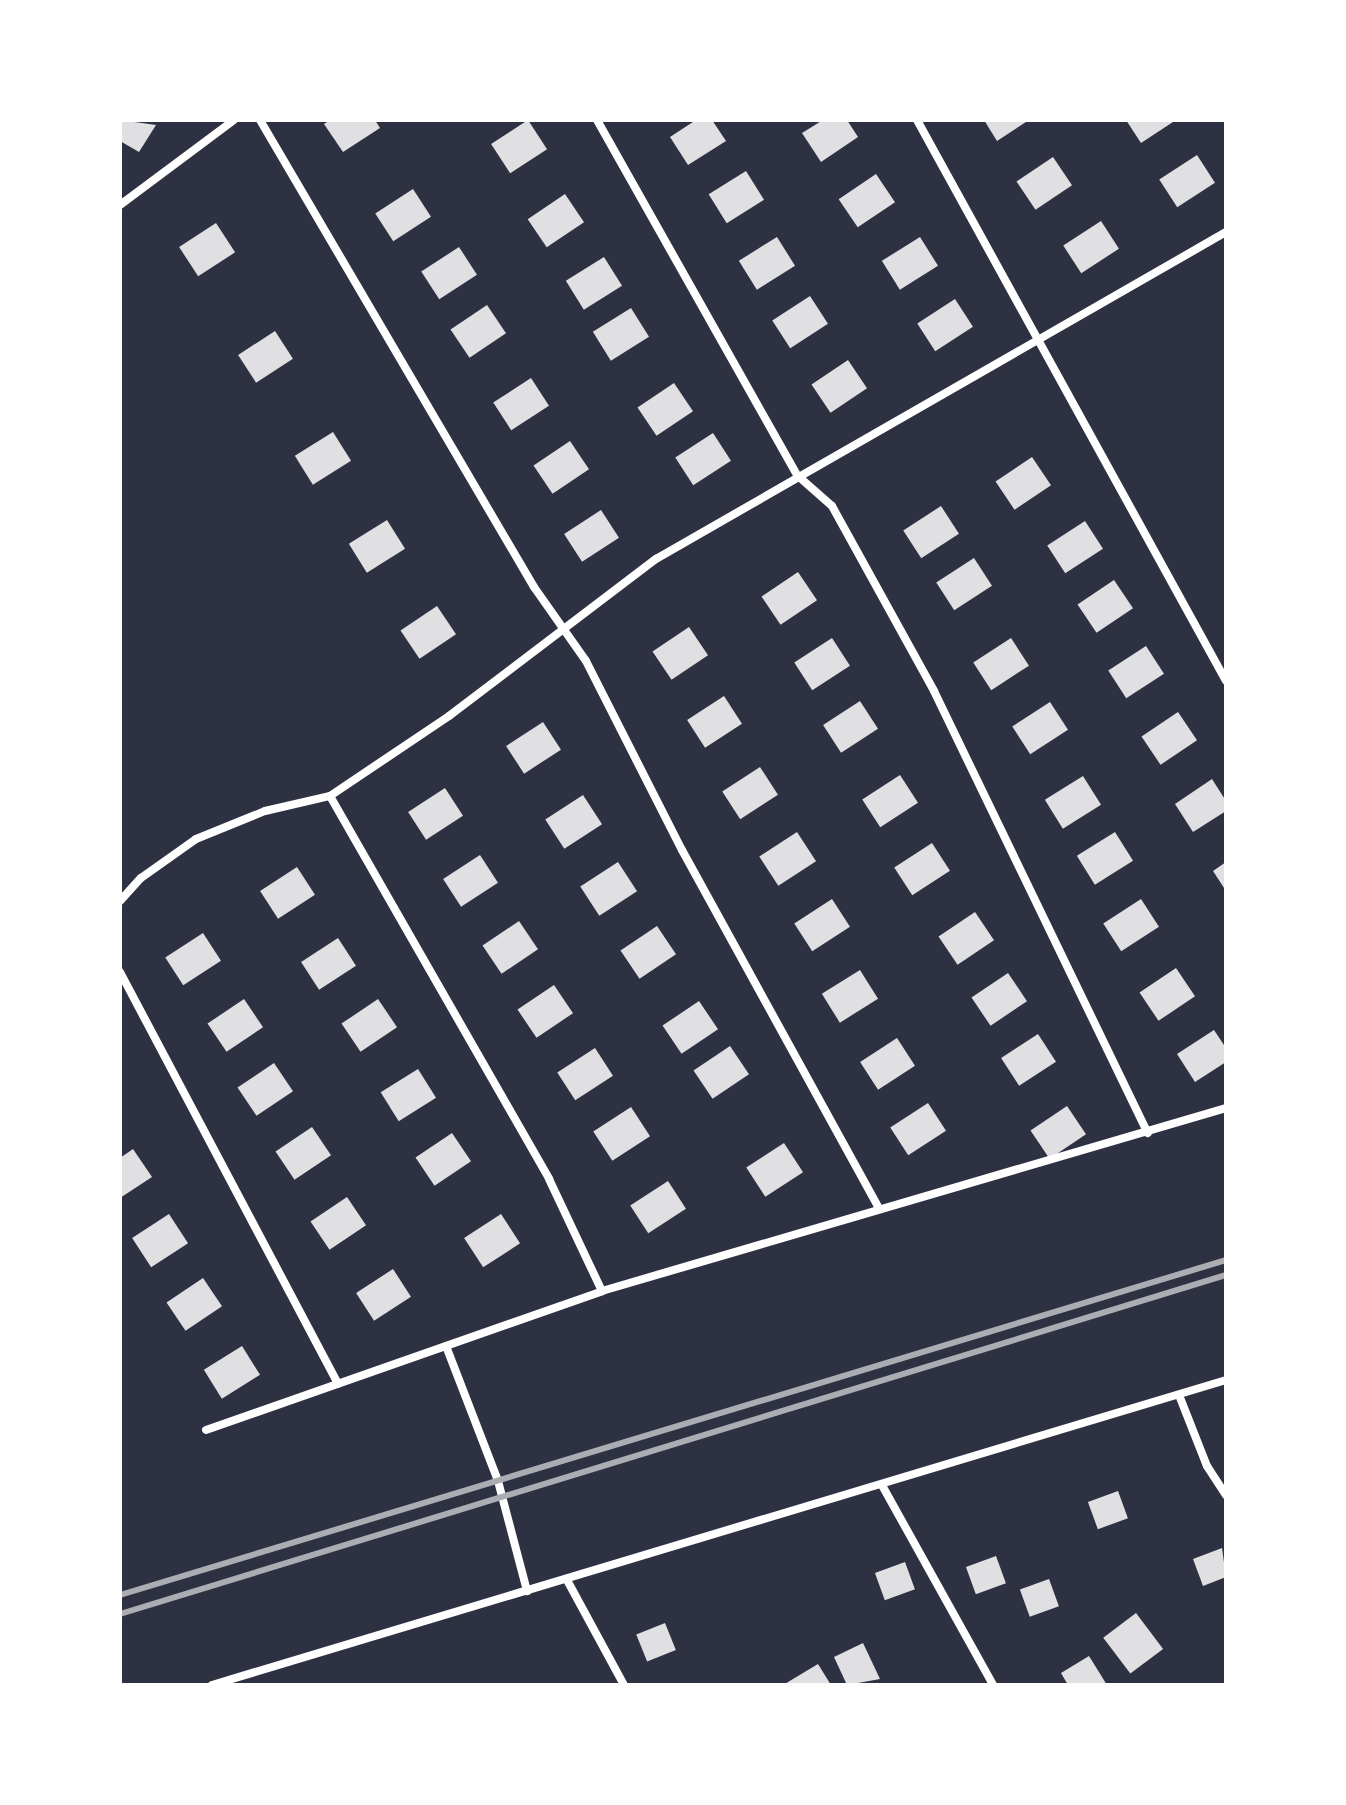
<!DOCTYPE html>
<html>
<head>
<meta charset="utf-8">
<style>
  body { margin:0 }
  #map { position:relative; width:1346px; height:1805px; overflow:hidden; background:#2d3142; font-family:"Alegreya Sans",sans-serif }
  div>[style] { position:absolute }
  .building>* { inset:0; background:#e0e0e3; transform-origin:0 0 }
  .minor>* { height:8px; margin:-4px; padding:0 4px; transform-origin:4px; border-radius:4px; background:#fff }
  .rail>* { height:6px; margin:-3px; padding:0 3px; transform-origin:3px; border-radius:3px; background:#abadb3 }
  span { translate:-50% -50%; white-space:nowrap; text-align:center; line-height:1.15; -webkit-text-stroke:8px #fff; paint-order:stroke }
  .frame { position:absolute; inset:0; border:122px solid #fff; pointer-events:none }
</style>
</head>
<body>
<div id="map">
  <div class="building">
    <div style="clip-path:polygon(120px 120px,156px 125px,139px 152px,120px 141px)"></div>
    <div style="clip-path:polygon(330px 120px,375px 120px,380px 128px,343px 152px,324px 124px)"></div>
    <div style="left:528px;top:120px;width:35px;height:44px;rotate:57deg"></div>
    <div style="clip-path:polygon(696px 120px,712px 120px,726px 141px,688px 165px,670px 137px)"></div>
    <div style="clip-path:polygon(823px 120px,847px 120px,858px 137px,821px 162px,802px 133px)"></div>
    <div style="clip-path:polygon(984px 120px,1029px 120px,997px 141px)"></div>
    <div style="clip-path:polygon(1126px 120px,1176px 120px,1141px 143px)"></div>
    <div style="left:1197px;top:155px;width:33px;height:45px;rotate:57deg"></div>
    <div style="left:1053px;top:157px;width:34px;height:44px;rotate:56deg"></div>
    <div style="left:746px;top:171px;width:34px;height:44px;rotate:58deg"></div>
    <div style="left:876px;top:174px;width:34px;height:45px;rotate:56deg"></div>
    <div style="left:413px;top:189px;width:33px;height:45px;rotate:57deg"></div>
    <div style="left:565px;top:194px;width:34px;height:45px;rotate:56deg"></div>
    <div style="left:1101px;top:221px;width:33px;height:45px;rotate:57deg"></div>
    <div style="left:216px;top:223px;width:35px;height:44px;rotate:57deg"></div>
    <div style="left:777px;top:237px;width:34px;height:45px;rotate:58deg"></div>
    <div style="left:920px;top:237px;width:34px;height:45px;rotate:58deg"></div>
    <div style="left:459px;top:247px;width:33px;height:45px;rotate:57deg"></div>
    <div style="left:604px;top:257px;width:34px;height:45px;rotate:58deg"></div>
    <div style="left:810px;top:296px;width:33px;height:45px;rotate:57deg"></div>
    <div style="left:955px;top:299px;width:33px;height:45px;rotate:57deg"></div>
    <div style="left:487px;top:305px;width:34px;height:44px;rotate:56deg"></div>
    <div style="left:631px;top:308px;width:34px;height:45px;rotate:58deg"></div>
    <div style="left:275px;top:331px;width:33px;height:44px;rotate:57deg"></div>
    <div style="left:848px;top:360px;width:34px;height:44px;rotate:56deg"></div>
    <div style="left:531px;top:378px;width:33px;height:45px;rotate:57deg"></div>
    <div style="left:674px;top:383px;width:34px;height:44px;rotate:56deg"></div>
    <div style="left:333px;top:432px;width:34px;height:45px;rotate:58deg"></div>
    <div style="left:713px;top:433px;width:33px;height:45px;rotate:57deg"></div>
    <div style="left:570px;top:441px;width:34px;height:44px;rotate:56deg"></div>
    <div style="left:1032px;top:457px;width:34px;height:44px;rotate:56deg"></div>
    <div style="left:941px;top:506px;width:33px;height:45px;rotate:57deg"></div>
    <div style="left:601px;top:510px;width:33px;height:44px;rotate:57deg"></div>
    <div style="left:387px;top:520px;width:34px;height:45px;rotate:58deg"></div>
    <div style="left:1085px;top:521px;width:33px;height:45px;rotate:57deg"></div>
    <div style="left:974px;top:558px;width:33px;height:45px;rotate:57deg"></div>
    <div style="left:798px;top:572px;width:34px;height:44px;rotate:56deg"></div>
    <div style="left:1114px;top:580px;width:34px;height:44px;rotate:56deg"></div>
    <div style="left:437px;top:606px;width:34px;height:44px;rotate:56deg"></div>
    <div style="left:689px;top:627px;width:34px;height:44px;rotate:56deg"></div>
    <div style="left:832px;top:638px;width:33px;height:45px;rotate:57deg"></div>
    <div style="left:1011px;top:638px;width:33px;height:45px;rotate:57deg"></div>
    <div style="left:1146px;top:646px;width:33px;height:45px;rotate:57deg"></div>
    <div style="left:724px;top:696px;width:33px;height:44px;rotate:57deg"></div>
    <div style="left:860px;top:701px;width:33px;height:44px;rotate:57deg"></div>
    <div style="left:1050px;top:702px;width:33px;height:45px;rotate:57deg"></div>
    <div style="left:1178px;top:712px;width:34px;height:44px;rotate:56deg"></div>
    <div style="left:543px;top:722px;width:33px;height:44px;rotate:57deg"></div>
    <div style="left:760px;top:767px;width:33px;height:45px;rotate:57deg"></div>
    <div style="left:900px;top:775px;width:33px;height:45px;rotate:57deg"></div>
    <div style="left:1083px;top:776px;width:34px;height:45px;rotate:58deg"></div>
    <div style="clip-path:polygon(1212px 779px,1226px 801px,1226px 811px,1193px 832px,1175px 804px)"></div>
    <div style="left:445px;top:788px;width:33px;height:44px;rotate:57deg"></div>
    <div style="left:583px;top:795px;width:35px;height:45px;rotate:57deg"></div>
    <div style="left:797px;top:832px;width:35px;height:45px;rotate:57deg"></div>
    <div style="left:1115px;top:832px;width:34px;height:45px;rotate:58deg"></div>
    <div style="left:932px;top:843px;width:33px;height:45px;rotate:57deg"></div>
    <div style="left:480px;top:855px;width:33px;height:44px;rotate:57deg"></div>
    <div style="left:618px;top:862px;width:35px;height:45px;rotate:57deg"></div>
    <div style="clip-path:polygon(1226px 862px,1226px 891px,1213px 871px)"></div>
    <div style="left:297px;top:867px;width:33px;height:44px;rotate:57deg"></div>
    <div style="left:832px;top:899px;width:33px;height:45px;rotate:57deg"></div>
    <div style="left:1141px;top:899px;width:33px;height:45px;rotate:57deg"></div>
    <div style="left:975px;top:912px;width:34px;height:44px;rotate:56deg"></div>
    <div style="left:519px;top:921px;width:34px;height:44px;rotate:56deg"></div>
    <div style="left:657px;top:926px;width:34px;height:44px;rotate:56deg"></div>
    <div style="left:203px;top:933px;width:33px;height:45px;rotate:57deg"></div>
    <div style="left:338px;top:938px;width:33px;height:44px;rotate:57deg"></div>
    <div style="left:1176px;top:968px;width:34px;height:44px;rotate:56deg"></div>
    <div style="left:860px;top:970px;width:34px;height:45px;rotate:58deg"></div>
    <div style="left:1008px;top:973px;width:34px;height:44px;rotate:56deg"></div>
    <div style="left:554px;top:985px;width:34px;height:44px;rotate:56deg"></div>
    <div style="left:244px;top:999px;width:34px;height:44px;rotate:56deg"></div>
    <div style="left:378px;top:999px;width:34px;height:44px;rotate:56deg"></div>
    <div style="left:699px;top:1001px;width:34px;height:44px;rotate:56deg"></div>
    <div style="clip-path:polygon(1214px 1030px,1226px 1048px,1226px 1062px,1195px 1082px,1177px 1054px)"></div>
    <div style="left:1038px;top:1034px;width:33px;height:44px;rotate:57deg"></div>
    <div style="left:897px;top:1038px;width:33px;height:44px;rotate:57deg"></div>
    <div style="left:730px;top:1046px;width:34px;height:44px;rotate:56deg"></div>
    <div style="left:595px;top:1048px;width:33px;height:45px;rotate:57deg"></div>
    <div style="left:274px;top:1063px;width:34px;height:44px;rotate:56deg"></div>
    <div style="left:418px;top:1069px;width:34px;height:44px;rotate:58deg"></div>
    <div style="left:928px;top:1103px;width:33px;height:45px;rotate:57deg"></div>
    <div style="left:1067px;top:1106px;width:34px;height:44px;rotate:56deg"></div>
    <div style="left:631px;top:1107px;width:35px;height:45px;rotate:57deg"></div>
    <div style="left:312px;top:1127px;width:34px;height:44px;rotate:56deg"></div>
    <div style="left:452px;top:1133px;width:34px;height:44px;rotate:56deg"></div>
    <div style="left:784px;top:1143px;width:35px;height:45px;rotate:57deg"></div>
    <div style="clip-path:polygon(133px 1149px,152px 1177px,120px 1198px,120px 1158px)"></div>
    <div style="left:668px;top:1181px;width:33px;height:45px;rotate:57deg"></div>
    <div style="left:347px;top:1197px;width:34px;height:44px;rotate:56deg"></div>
    <div style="left:169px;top:1214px;width:35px;height:44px;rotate:57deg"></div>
    <div style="left:501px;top:1214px;width:35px;height:44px;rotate:57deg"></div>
    <div style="left:393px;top:1269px;width:33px;height:44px;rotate:57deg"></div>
    <div style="left:203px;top:1278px;width:34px;height:44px;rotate:56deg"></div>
    <div style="left:242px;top:1346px;width:34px;height:45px;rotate:58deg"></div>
    <div style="left:1118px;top:1491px;width:29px;height:32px;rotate:70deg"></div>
    <div style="clip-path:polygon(1222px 1548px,1226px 1577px,1203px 1586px,1193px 1559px)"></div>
    <div style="left:996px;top:1556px;width:29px;height:32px;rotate:70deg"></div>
    <div style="left:905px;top:1562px;width:29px;height:32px;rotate:70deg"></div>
    <div style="left:1049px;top:1579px;width:29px;height:31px;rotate:70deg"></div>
    <div style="left:1136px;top:1613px;width:45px;height:41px;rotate:53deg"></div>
    <div style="left:665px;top:1623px;width:29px;height:31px;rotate:68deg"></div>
    <div style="clip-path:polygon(863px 1643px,880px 1679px,847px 1685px,834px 1657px)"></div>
    <div style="clip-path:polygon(1089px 1656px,1107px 1685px,1068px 1685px,1061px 1673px)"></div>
    <div style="clip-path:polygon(818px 1664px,831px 1685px,783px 1685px)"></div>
  </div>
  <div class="minor">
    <div style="left:260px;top:120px;width:541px;rotate:59.6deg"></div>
    <div style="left:534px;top:587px;width:90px;rotate:54.9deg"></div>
    <div style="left:586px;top:661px;width:212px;rotate:63.1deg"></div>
    <div style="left:682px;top:850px;width:409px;rotate:61.2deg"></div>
    <div style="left:597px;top:120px;width:409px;rotate:60.6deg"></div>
    <div style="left:798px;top:476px;width:45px;rotate:41.4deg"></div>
    <div style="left:832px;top:506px;width:211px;rotate:61.1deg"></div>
    <div style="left:934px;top:691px;width:491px;rotate:64.2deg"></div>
    <div style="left:917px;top:120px;width:640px;rotate:61.15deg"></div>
    <div style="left:120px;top:205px;width:142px;rotate:-36.7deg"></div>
    <div style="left:330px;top:796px;width:441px;rotate:60.2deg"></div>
    <div style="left:549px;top:1179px;width:124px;rotate:64.7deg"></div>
    <div style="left:120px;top:901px;width:31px;rotate:-48deg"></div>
    <div style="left:141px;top:878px;width:67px;rotate:-35.3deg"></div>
    <div style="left:196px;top:839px;width:74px;rotate:-22.1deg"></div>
    <div style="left:265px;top:811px;width:67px;rotate:-13deg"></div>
    <div style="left:330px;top:796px;width:143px;rotate:-33.9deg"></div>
    <div style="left:449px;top:716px;width:260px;rotate:-37.2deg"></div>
    <div style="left:656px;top:559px;width:657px;rotate:-29.84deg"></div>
    <div style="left:120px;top:972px;width:466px;rotate:62.1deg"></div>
    <div style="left:446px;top:1346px;width:145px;rotate:68.9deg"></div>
    <div style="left:498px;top:1481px;width:114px;rotate:75.2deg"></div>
    <div style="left:1179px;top:1395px;width:76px;rotate:68.5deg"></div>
    <div style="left:1207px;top:1466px;width:35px;rotate:57deg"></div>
    <div style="left:206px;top:1430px;width:420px;rotate:-19.3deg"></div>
    <div style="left:602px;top:1291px;width:650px;rotate:-16.34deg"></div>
    <div style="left:883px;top:1487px;width:227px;rotate:60.9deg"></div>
    <div style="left:567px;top:1580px;width:119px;rotate:61.5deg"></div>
    <div style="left:212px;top:1685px;width:1059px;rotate:-16.74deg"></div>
  </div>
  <div class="rail">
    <div style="left:120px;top:1595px;width:1156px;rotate:-16.85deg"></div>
    <div style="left:120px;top:1614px;width:1157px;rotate:-17.04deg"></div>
  </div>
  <div class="frame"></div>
</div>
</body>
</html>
